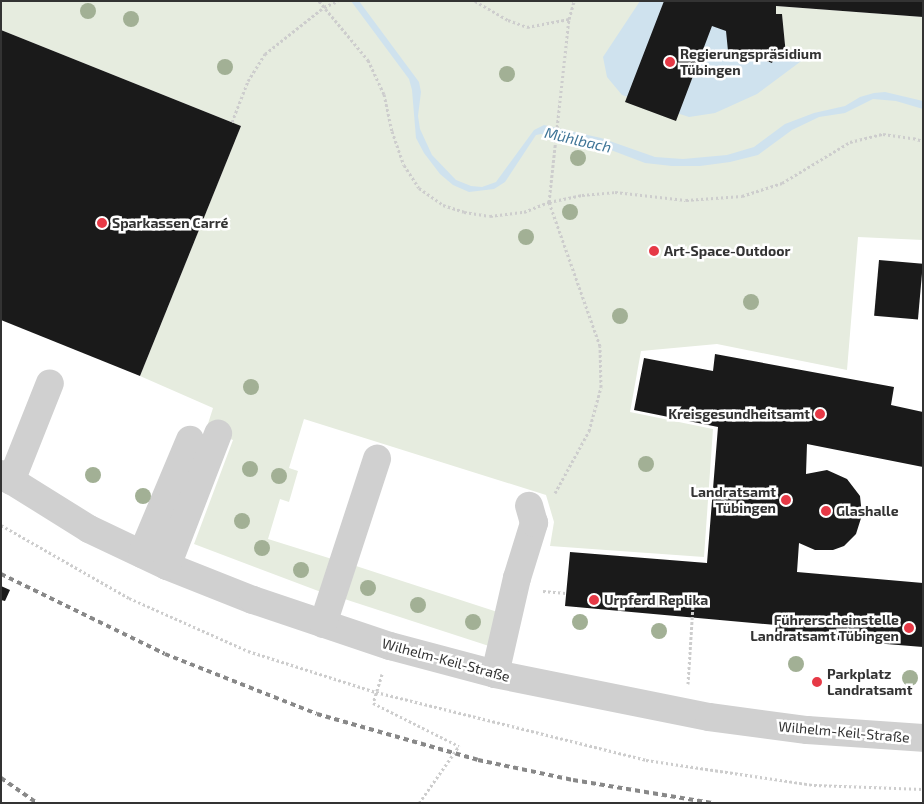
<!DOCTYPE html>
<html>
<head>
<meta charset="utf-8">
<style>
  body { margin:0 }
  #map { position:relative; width:924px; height:804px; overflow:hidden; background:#fff; font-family:"Exo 2",sans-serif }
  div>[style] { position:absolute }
  .green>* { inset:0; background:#e6ecdf; transform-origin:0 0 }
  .water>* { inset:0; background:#cfe2ee }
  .building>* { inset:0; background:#1a1a1a; transform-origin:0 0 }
  .path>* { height:3px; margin-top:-1.5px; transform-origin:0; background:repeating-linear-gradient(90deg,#cdcdcd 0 2.5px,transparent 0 5px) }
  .minor>* { height:28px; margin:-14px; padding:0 14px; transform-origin:14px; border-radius:14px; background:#d0d0d0 }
  .rail>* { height:4px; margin-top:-2px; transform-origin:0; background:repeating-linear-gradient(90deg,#888 0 5px,transparent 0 9px) }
  .path-bridge>* { height:3px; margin-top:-1.5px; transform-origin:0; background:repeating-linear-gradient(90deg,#cdcdcd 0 2.5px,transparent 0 5px) }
  .trees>* { width:16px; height:16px; margin:-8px; border-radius:50%; background:#a2b095 }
  .dots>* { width:14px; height:14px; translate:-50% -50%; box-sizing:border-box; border:2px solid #fff; border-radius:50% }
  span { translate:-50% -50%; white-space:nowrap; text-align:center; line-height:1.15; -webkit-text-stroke:5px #fff; paint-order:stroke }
  .poi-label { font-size:14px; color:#333; font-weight:700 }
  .left { translate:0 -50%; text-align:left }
  .right { translate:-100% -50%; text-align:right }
  .street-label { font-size:14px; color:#333 }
  .water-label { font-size:15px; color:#3f7597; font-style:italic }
  .frame { position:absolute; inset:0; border:2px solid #333; pointer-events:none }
</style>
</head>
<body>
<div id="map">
  <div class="green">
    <div style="clip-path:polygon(1px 1px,664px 1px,712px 26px,786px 55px,782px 14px,776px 14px,776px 6px,923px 17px,923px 240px,858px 237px,847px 370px,717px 344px,641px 351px,630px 412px,713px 429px,704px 557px,550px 546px,554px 522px,546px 495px,304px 419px,289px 468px,298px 471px,289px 502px,280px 499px,268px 539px,332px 559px,321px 592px,194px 544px,233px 440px,206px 430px,213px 408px,140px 376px,241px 126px,1px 30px)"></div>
    <div style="left:356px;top:566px;width:152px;height:35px;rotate:18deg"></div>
  </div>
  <div class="water">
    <div style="clip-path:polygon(351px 1px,359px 1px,419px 82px,421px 92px,418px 116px,420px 129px,432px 155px,456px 180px,471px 186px,482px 187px,496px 182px,534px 130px,544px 125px,601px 138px,655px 157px,683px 159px,727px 155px,754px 147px,785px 124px,814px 113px,845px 106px,860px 97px,874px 93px,885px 92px,923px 101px,923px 109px,896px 101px,873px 99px,845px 113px,819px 117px,792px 130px,758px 155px,730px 162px,700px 166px,672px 166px,645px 163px,603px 147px,541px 134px,536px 135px,505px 182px,494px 189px,469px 192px,453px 185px,440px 174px,424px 153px,416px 138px,412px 90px,409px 79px)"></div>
    <div style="clip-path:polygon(640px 1px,741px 1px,784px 54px,808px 56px,757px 94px,715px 113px,689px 117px,622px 95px,607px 77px,603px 57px)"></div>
  </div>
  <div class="building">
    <div style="clip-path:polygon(664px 1px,923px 1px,923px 17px,776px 6px,776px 14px,782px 14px,786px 55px,774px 58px,772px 63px,759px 58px,729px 61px,726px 31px,712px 26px,676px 121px,625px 102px)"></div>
    <div style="clip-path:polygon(1px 30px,241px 126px,140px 376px,1px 320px)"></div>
    <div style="left:879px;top:260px;width:44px;height:56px;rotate:5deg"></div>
    <div style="clip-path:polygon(715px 354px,894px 387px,891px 405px,923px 412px,923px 467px,807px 444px,806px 474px,827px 470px,847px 479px,860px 496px,862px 515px,856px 534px,844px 546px,833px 550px,815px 550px,799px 543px,797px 572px,923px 583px,923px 647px,775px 635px,776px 625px,565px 606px,570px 552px,707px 563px,718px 427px,634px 410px,644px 358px,713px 371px)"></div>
    <div style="clip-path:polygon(1px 586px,10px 590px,5px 601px,1px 600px)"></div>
  </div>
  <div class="path">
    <div style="left:319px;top:1px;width:77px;rotate:50.3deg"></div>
    <div style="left:368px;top:60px;width:38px;rotate:65deg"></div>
    <div style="left:384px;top:94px;width:38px;rotate:78deg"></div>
    <div style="left:392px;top:131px;width:36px;rotate:71deg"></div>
    <div style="left:404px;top:165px;width:27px;rotate:57deg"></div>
    <div style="left:419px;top:188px;width:29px;rotate:35deg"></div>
    <div style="left:443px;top:205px;width:22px;rotate:18deg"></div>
    <div style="left:464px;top:212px;width:26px;rotate:9deg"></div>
    <div style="left:490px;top:216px;width:34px;rotate:-7deg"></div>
    <div style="left:524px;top:212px;width:27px;rotate:-22deg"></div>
    <div style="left:549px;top:202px;width:34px;rotate:-12deg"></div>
    <div style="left:582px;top:195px;width:33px;rotate:-5deg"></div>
    <div style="left:615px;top:192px;width:71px;rotate:6.4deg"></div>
    <div style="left:686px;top:200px;width:56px;rotate:-4.1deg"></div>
    <div style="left:742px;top:196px;width:42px;rotate:-18deg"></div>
    <div style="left:782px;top:183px;width:79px;rotate:-31.1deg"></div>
    <div style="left:850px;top:142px;width:34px;rotate:-14deg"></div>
    <div style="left:883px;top:134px;width:30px;rotate:8deg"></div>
    <div style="left:913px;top:138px;width:10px;rotate:17deg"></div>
    <div style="left:475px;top:1px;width:38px;rotate:30deg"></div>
    <div style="left:508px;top:20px;width:20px;rotate:20deg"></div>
    <div style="left:527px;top:27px;width:43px;rotate:-10.8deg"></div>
    <div style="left:569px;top:19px;width:19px;rotate:-74deg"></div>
    <div style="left:232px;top:122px;width:44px;rotate:-68.7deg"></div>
    <div style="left:248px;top:81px;width:32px;rotate:-58deg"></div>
    <div style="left:265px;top:54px;width:75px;rotate:-38.5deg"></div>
    <div style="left:324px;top:7px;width:15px;rotate:-23deg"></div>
    <div style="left:555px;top:493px;width:71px;rotate:-61.3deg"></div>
    <div style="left:589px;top:431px;width:46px;rotate:-74.7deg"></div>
    <div style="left:601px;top:387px;width:41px;rotate:-91.4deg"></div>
    <div style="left:600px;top:346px;width:153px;rotate:-109.5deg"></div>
    <div style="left:549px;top:202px;width:184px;rotate:-83.8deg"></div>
    <div style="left:1px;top:525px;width:147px;rotate:29.7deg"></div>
    <div style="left:129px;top:598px;width:130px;rotate:24deg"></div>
    <div style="left:248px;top:651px;width:134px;rotate:17.8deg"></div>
    <div style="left:376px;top:692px;width:278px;rotate:14.1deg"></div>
    <div style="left:646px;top:760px;width:170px;rotate:8.5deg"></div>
    <div style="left:814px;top:785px;width:109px;rotate:2.1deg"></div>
    <div style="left:543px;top:591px;width:23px;rotate:5deg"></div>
    <div style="left:382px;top:674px;width:30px;rotate:107deg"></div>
    <div style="left:373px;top:703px;width:96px;rotate:26.6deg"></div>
    <div style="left:688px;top:684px;width:79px;rotate:-86.4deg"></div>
    <div style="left:693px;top:605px;width:11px"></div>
  </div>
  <div class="minor">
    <div style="left:1px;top:474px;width:104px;rotate:32deg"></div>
    <div style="left:89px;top:529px;width:86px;rotate:25.4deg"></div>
    <div style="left:167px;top:566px;width:92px;rotate:21.6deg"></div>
    <div style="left:253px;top:600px;width:145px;rotate:18.6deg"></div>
    <div style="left:390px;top:646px;width:109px;rotate:14.9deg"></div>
    <div style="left:495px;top:674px;width:218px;rotate:11.4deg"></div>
    <div style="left:709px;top:717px;width:99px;rotate:7.6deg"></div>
    <div style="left:807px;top:730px;width:116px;rotate:3.9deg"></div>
    <div style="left:11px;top:481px;width:105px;rotate:-68.3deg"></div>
    <div style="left:142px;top:554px;width:124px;rotate:-67.2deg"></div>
    <div style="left:167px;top:566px;width:142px;rotate:-68.9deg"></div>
    <div style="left:323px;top:624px;width:174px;rotate:-71.9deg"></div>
    <div style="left:495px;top:674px;width:98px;rotate:-77.1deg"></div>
    <div style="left:517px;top:578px;width:58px;rotate:-72.8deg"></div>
    <div style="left:534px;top:523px;width:18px;rotate:-106deg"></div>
  </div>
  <div class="rail">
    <div style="left:1px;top:574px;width:182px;rotate:26deg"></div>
    <div style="left:165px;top:654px;width:163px;rotate:21.5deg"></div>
    <div style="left:317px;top:714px;width:167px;rotate:15.9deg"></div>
    <div style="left:478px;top:760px;width:97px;rotate:11.9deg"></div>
    <div style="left:573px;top:780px;width:141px;rotate:9.4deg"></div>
    <div style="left:1px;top:778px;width:44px;rotate:34.8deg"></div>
  </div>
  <div class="path-bridge">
    <div style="left:419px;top:803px;width:70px;rotate:-54.9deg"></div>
  </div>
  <div class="trees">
    <div style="left:88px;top:11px"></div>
    <div style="left:131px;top:19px"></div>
    <div style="left:225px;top:67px"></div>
    <div style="left:507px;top:74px"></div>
    <div style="left:578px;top:158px"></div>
    <div style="left:570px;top:212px"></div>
    <div style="left:526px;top:237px"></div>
    <div style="left:751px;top:302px"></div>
    <div style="left:620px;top:316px"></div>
    <div style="left:251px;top:387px"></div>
    <div style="left:646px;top:464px"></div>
    <div style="left:250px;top:469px"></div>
    <div style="left:93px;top:475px"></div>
    <div style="left:279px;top:476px"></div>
    <div style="left:143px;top:496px"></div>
    <div style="left:242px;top:521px"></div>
    <div style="left:262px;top:548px"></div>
    <div style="left:301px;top:570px"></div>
    <div style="left:368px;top:588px"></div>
    <div style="left:418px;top:605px"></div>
    <div style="left:473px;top:622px"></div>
    <div style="left:580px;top:622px"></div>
    <div style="left:659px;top:631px"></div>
    <div style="left:796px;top:664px"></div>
    <div style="left:910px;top:678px"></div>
  </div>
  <div class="dots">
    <div style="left:670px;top:62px;background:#e63946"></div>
    <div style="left:102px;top:223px;background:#e63946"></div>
    <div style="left:654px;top:251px;background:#e63946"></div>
    <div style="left:820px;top:414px;background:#e63946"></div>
    <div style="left:786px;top:500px;background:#e63946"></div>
    <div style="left:826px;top:511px;background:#e63946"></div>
    <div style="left:594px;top:600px;background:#e63946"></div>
    <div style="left:909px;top:628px;background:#e63946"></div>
    <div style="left:817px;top:682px;background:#e63946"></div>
  </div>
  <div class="poi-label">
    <span class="left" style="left:680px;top:62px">Regierungspräsidium<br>Tübingen</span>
    <span class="left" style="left:112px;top:223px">Sparkassen Carré</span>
    <span class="left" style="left:664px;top:251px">Art-Space-Outdoor</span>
    <span class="right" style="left:810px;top:414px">Kreisgesundheitsamt</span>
    <span class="right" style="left:776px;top:500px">Landratsamt<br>Tübingen</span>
    <span class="left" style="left:836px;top:511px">Glashalle</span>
    <span class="left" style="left:604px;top:600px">Urpferd Replika</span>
    <span class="right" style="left:899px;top:628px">Führerscheinstelle<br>Landratsamt Tübingen</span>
    <span class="left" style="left:827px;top:682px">Parkplatz<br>Landratsamt</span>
  </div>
  <div class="street-label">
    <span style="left:446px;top:660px;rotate:15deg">Wilhelm-Keil-Straße</span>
    <span style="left:844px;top:732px;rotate:5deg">Wilhelm-Keil-Straße</span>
  </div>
  <div class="water-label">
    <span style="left:578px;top:140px;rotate:13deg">Mühlbach</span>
  </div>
  <div class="frame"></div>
</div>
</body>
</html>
